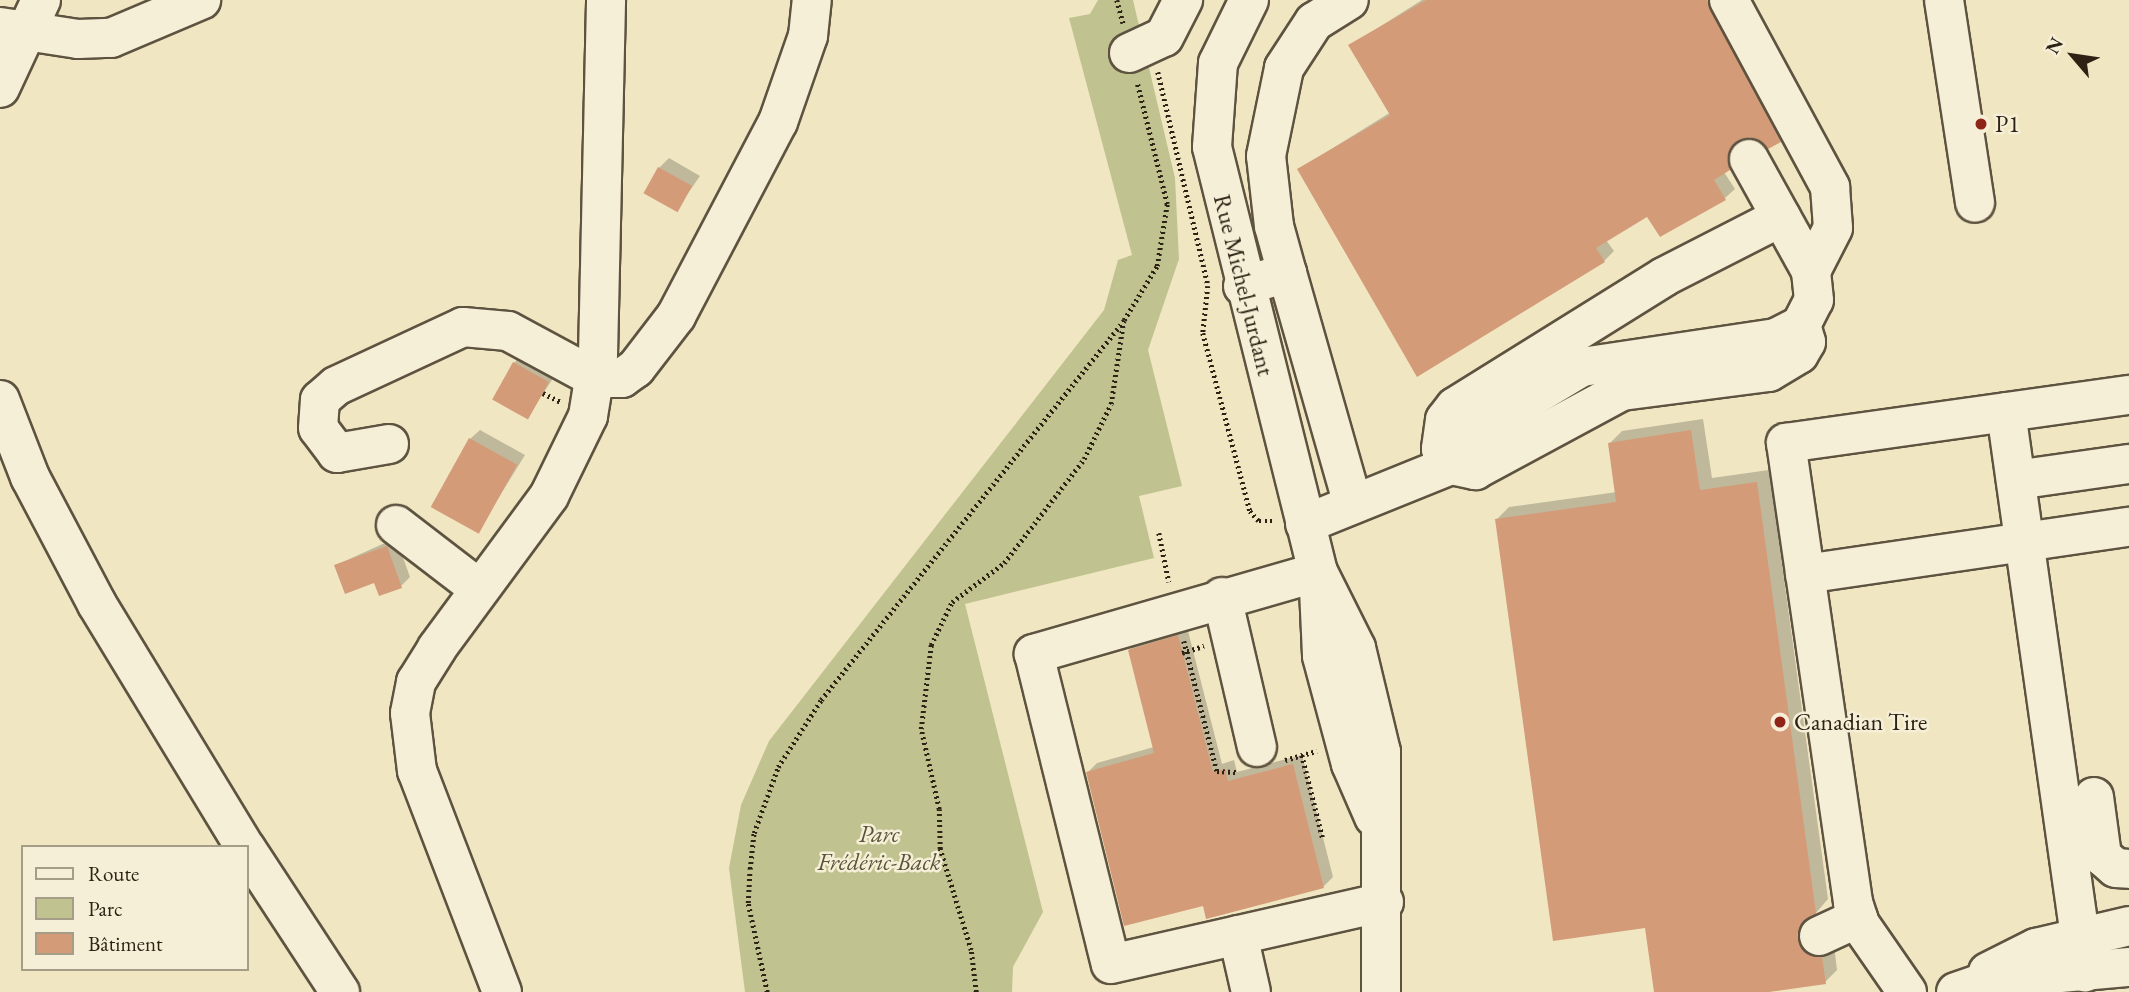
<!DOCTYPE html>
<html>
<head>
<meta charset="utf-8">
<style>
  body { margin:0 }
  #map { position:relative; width:2129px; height:992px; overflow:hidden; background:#f1e6c2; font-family:"EB Garamond",serif }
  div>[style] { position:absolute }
  .green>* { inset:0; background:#c0c38f }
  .shadow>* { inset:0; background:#0003 }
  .building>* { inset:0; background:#d49b78; transform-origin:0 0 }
  .path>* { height:4.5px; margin-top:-2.25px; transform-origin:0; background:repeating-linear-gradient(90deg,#2d2214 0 2px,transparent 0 5.5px) }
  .roads { filter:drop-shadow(2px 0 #5e5340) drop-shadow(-2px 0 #5e5340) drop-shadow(0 2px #5e5340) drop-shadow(0 -2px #5e5340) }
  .minor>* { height:38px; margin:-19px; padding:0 19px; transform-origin:19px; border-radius:19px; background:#f6efd7 }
  .dots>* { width:19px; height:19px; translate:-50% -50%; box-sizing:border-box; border:4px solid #f6efd7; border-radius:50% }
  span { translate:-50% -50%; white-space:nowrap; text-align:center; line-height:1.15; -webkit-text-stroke:5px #f6efd7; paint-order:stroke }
  .poi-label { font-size:24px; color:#2d2214 }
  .left { translate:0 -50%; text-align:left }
  .street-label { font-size:24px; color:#2d2214 }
  .park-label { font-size:24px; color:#595239; font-style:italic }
  .legend { position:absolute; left:21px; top:845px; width:228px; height:126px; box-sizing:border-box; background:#f6efd7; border:2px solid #a69d89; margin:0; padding:9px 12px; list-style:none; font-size:21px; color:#2d2214 }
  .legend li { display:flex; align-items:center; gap:14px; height:35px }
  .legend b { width:35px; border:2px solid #a69d89 }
  .north { position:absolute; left:2038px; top:21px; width:70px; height:70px; -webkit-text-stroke:5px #f6efd7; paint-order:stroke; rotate:299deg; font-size:19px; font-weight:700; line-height:28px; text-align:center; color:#2d2214 }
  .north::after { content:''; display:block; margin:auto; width:24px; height:32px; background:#2d2214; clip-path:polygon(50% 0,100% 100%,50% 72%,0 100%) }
</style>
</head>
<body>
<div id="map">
  <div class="green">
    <div style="clip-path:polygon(1098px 0,1133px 0,1175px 178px,1179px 259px,1148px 350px,1182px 486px,1139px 496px,1154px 558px,965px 604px,1043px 912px,1013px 967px,1012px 992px,745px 992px,729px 868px,741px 805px,769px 741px,1104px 310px,1118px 260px,1132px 255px,1069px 18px,1090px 14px)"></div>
  </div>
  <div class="shadow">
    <div style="clip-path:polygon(1422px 0,1720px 0,1789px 131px,1780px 140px,1742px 138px,1739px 159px,1724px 172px,1735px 189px,1725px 198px,1660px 234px,1647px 214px,1606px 240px,1614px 251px,1604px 261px,1418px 375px,1299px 169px,1391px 112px,1351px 45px)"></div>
    <div style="clip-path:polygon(669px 158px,700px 176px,677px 209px,659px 168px)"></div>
    <div style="clip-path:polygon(523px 353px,557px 372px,528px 417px,514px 363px)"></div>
    <div style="clip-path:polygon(1703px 419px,1712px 478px,1769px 470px,1828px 899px,1809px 921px,1834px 945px,1837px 970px,1825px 982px,1757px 992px,1656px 992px,1647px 926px,1497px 519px,1509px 507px,1617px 492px,1610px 443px,1622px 431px)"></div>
    <div style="clip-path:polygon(480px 430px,525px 455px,478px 531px,470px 439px)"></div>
    <div style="clip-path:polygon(396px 538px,410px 577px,401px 586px,336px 565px)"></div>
    <div style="clip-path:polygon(1187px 627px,1222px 764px,1234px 760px,1237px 772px,1302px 755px,1333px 877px,1324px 886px,1204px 904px,1088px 772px,1097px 763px,1154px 747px,1129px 650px,1139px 641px)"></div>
  </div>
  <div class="building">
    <div style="clip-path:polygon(1426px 0,1707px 0,1781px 142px,1768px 149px,1750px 137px,1738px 140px,1727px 158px,1730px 170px,1714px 180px,1726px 200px,1660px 237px,1647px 217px,1596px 248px,1605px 262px,1417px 377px,1297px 169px,1390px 115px,1348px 45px)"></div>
    <div style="left:658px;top:167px;width:39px;height:30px;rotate:29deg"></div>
    <div style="left:513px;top:362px;width:41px;height:43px;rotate:29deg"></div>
    <div style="clip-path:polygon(1691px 430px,1700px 490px,1757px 482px,1816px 913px,1797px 935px,1806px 953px,1822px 957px,1826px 984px,1769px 992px,1654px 992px,1645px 928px,1553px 941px,1495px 519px,1616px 502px,1608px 443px)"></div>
    <div style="left:469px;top:438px;width:55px;height:79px;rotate:29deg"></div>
    <div style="clip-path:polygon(387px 546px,402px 588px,379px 596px,374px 583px,345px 594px,334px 565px)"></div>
    <div style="clip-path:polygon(1178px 635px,1213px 772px,1225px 769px,1228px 781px,1293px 764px,1324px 888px,1206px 919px,1203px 906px,1124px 926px,1086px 772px,1154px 753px,1128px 650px)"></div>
  </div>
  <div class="path">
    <div style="left:1117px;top:0;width:24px;rotate:75deg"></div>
    <div style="left:1158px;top:72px;width:220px;rotate:76.8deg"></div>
    <div style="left:1208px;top:286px;width:47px;rotate:96.1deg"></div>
    <div style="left:1203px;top:333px;width:184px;rotate:75.2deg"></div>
    <div style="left:1250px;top:511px;width:13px;rotate:48deg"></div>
    <div style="left:1259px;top:521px;width:14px"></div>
    <div style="left:543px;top:393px;width:20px;rotate:27deg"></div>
    <div style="left:1159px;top:533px;width:50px;rotate:78.5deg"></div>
    <div style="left:1184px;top:641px;width:134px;rotate:75.8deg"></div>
    <div style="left:1217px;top:771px;width:22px;rotate:3deg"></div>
    <div style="left:1182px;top:653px;width:23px;rotate:-18deg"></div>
    <div style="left:1302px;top:755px;width:87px;rotate:76deg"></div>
    <div style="left:1285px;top:760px;width:33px;rotate:-16deg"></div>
    <div style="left:767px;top:992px;width:91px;rotate:-102.1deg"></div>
    <div style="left:748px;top:903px;width:34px;rotate:-87deg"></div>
    <div style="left:750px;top:869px;width:36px;rotate:-84deg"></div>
    <div style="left:754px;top:833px;width:70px;rotate:-70deg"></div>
    <div style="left:778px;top:767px;width:80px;rotate:-57.3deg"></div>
    <div style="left:821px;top:700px;width:486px;rotate:-51.4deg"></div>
    <div style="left:1124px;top:320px;width:63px;rotate:-58.6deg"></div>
    <div style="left:1157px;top:266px;width:63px;rotate:-80.8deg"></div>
    <div style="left:1167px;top:204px;width:125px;rotate:-103.9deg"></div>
    <div style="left:976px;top:992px;width:42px;rotate:-96.8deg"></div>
    <div style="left:971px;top:950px;width:106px;rotate:-107.1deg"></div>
    <div style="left:940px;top:849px;width:40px;rotate:-91.4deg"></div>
    <div style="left:939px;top:809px;width:82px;rotate:-102.7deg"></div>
    <div style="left:921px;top:729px;width:85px;rotate:-83.2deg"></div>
    <div style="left:931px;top:645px;width:48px;rotate:-64deg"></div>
    <div style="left:952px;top:602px;width:65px;rotate:-36.9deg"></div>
    <div style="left:1004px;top:563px;width:131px;rotate:-52.4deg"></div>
    <div style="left:1084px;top:459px;width:61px;rotate:-63.9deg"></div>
    <div style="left:1111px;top:404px;width:81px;rotate:-81.5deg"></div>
  </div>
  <div class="roads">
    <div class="minor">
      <div style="left:1249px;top:0;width:70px;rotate:116.2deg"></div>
      <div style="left:1218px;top:63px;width:84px;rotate:94.1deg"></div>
      <div style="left:1212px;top:147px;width:438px;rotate:76deg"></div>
      <div style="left:1318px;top:572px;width:85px;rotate:63.4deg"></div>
      <div style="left:1356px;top:648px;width:107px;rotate:76.5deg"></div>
      <div style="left:1381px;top:752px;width:240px;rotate:90deg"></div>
      <div style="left:1729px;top:0;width:213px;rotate:61.6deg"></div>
      <div style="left:1830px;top:187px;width:41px;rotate:85.8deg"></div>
      <div style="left:1833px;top:228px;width:48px;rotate:117.1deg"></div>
      <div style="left:1944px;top:0;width:205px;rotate:81.3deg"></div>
      <div style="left:0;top:27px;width:79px;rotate:8.7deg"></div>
      <div style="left:78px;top:39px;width:33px;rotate:-2deg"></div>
      <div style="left:111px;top:38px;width:98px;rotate:-22.9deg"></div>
      <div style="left:1129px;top:53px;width:38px;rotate:-25deg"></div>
      <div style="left:1164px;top:37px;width:42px;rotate:-62.8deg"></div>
      <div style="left:0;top:88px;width:97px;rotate:-65deg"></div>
      <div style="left:1781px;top:217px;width:131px;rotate:152.9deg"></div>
      <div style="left:1664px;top:277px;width:246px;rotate:148.1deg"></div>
      <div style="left:1455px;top:407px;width:16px;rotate:128deg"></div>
      <div style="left:1445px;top:420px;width:29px;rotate:98deg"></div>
      <div style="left:1441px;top:449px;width:19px;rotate:58deg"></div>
      <div style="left:1451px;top:465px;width:25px;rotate:12deg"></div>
      <div style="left:1475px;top:470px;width:167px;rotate:-28.3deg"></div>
      <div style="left:1622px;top:391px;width:148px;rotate:-7.4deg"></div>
      <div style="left:1769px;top:372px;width:35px;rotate:-31deg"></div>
      <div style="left:1799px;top:354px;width:14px;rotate:-60deg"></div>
      <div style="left:1806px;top:342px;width:18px;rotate:-106deg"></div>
      <div style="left:1287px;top:273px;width:237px;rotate:74.1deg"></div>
      <div style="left:1243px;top:286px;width:46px;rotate:-16.5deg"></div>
      <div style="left:1287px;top:273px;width:49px;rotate:-105.5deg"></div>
      <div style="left:1274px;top:226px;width:70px;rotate:-96.5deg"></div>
      <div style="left:1266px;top:156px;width:90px;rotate:-78.4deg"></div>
      <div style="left:1284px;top:68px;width:55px;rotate:-56.9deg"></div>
      <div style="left:1314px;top:22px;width:41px;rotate:-32.2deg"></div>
      <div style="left:0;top:400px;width:83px;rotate:68.7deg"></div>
      <div style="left:30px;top:477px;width:144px;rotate:62.2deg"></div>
      <div style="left:97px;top:604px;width:285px;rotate:58.7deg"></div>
      <div style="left:2006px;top:412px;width:566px;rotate:81.97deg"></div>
      <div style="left:389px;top:444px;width:53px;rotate:170.2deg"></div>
      <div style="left:337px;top:453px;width:31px;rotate:-127deg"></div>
      <div style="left:318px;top:428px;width:28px;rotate:-86deg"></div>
      <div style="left:320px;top:400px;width:21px;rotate:-41deg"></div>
      <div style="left:336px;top:386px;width:140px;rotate:-24.9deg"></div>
      <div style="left:463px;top:327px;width:45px;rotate:5.1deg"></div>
      <div style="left:508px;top:331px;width:99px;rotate:28.4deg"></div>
      <div style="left:595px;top:378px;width:27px"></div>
      <div style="left:622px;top:378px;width:17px;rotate:-36deg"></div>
      <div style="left:636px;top:368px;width:66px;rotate:-52.4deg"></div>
      <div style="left:676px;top:316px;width:219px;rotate:-62.3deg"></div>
      <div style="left:778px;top:122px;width:91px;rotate:-70.8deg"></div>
      <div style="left:808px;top:36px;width:36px;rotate:-84deg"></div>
      <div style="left:2016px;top:480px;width:114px;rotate:-8.1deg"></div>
      <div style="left:1305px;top:524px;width:157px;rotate:-22deg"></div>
      <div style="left:1451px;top:465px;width:38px;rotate:-57deg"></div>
      <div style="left:1472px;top:433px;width:128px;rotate:-31deg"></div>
      <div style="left:1582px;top:367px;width:196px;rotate:-8.5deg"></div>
      <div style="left:1776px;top:338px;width:28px;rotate:-27deg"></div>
      <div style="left:1801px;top:325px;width:28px;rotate:-63deg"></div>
      <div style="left:1814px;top:300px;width:29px;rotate:-96deg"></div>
      <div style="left:1811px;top:271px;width:128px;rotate:-119deg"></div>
      <div style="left:396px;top:525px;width:103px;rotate:37.5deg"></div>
      <div style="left:1318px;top:572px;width:296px;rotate:163.9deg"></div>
      <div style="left:1034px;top:654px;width:319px;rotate:76.1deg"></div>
      <div style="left:1111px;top:964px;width:280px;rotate:-12.8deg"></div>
      <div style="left:1805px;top:574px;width:327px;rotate:-8.3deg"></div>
      <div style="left:1319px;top:589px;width:67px;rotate:87.4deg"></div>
      <div style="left:1322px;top:656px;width:112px;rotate:75deg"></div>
      <div style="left:1351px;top:764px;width:58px;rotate:66.5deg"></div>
      <div style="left:1222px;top:597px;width:154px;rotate:76.9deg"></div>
      <div style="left:2094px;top:797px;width:60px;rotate:82.3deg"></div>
      <div style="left:2102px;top:856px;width:18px;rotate:41deg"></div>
      <div style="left:2116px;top:868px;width:13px;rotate:4deg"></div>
      <div style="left:247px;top:850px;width:170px;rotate:56.8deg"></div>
      <div style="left:1238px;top:935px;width:58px;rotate:77.2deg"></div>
      <div style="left:1819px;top:936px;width:43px;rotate:-24.8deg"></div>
      <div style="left:1988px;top:972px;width:54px;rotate:-26.6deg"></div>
      <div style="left:2036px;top:948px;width:96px;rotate:-13.3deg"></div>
      <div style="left:502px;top:992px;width:237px;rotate:-111deg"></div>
      <div style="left:417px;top:771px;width:58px;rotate:-96.9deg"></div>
      <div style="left:410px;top:713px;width:32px;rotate:-79deg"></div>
      <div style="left:416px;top:682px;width:40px;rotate:-58deg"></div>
      <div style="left:437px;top:648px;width:189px;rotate:-53.6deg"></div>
      <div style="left:549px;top:496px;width:89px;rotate:-64deg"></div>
      <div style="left:588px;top:416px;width:62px;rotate:-80.7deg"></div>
      <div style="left:598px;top:355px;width:355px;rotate:-88.7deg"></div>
      <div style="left:1907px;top:992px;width:83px;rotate:-124.7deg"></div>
      <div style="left:1860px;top:924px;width:23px;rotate:-108deg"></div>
      <div style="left:1853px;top:902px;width:464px;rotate:-98.3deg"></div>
      <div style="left:1786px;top:443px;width:346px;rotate:-8deg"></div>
      <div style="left:1956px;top:992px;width:40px;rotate:-18.9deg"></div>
      <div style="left:1994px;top:979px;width:136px;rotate:-5.1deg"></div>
    </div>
  </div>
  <div class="dots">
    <div style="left:1981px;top:124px;background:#8f2418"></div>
    <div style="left:1780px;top:722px;background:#8f2418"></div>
  </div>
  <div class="poi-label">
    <span class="left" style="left:1995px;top:124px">P1</span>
    <span class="left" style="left:1794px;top:722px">Canadian Tire</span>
  </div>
  <div class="street-label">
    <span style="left:1244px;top:285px;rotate:76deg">Rue Michel-Jurdant</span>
  </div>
  <div class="park-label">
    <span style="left:879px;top:848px">Parc<br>Frédéric-Back</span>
  </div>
  <ul class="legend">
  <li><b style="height:9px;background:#f6efd7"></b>Route</li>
  <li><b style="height:19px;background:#c0c38f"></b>Parc</li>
  <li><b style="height:19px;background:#d49b78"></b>Bâtiment</li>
  </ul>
  <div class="north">N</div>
</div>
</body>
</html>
